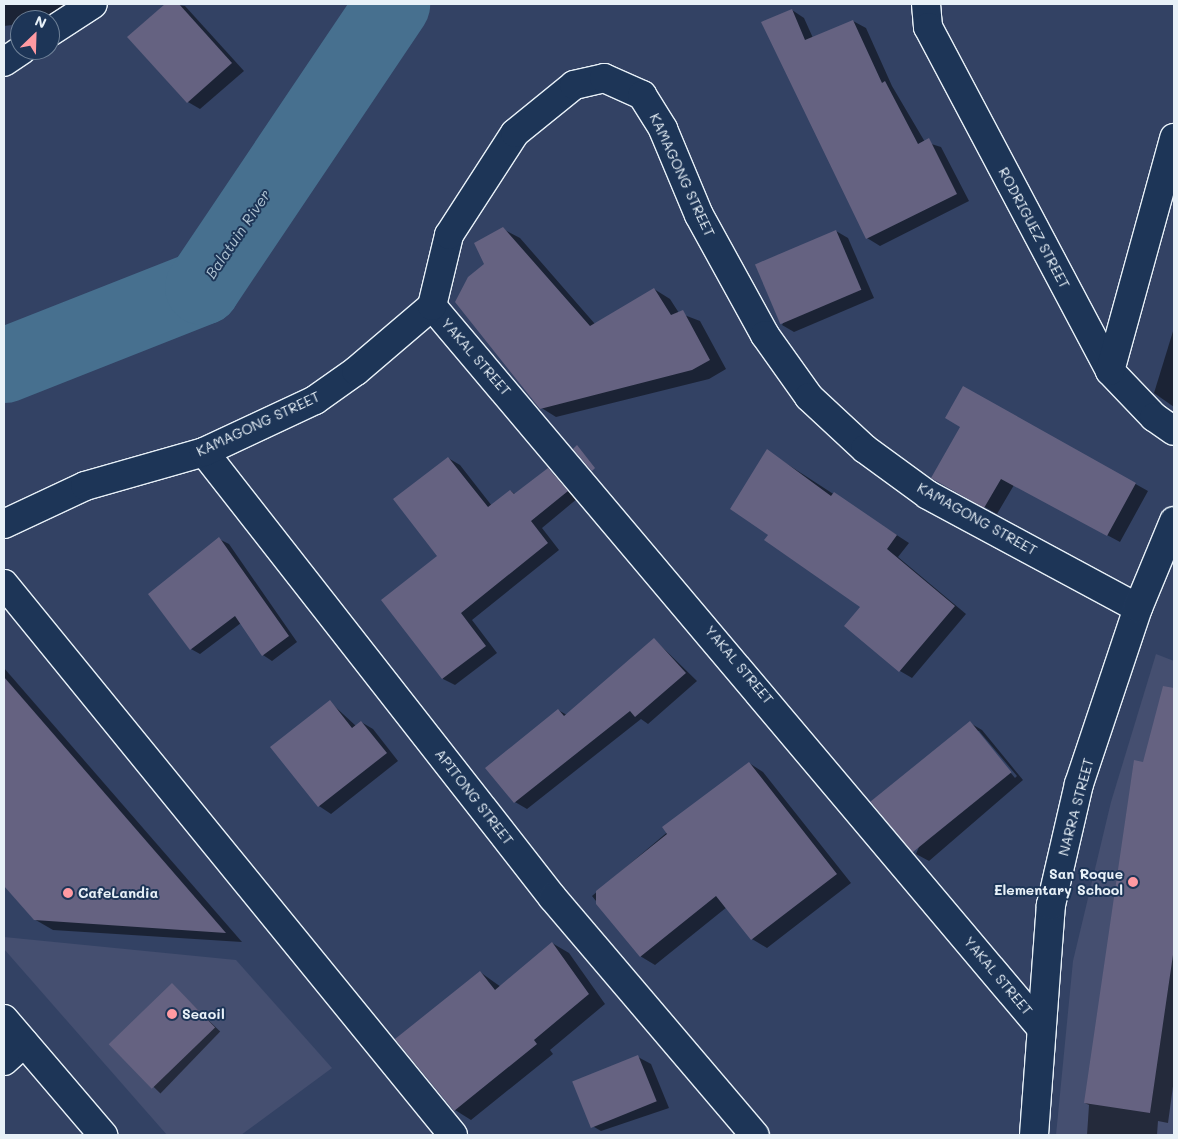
<!DOCTYPE html>
<html>
<head>
<meta charset="utf-8">
<style>
  body { margin:0 }
  #map { position:relative; width:1178px; height:1139px; overflow:hidden; background:#334264; font-family:Mali,sans-serif }
  div>[style] { position:absolute }
  .built>* { inset:0; background:#454f70 }
  .shadow>* { inset:0; background:#0007; transform-origin:0 0 }
  .river>* { height:75px; margin:-37.5px; padding:0 37.5px; transform-origin:37.5px; border-radius:37.5px; background:#47708f }
  .building>* { inset:0; background:#656281; transform-origin:0 0 }
  .roads { filter:drop-shadow(1px 0 #e8f1f8) drop-shadow(-1px 0 #e8f1f8) drop-shadow(0 1px #e8f1f8) drop-shadow(0 -1px #e8f1f8) }
  .minor>* { height:28px; margin:-14px; padding:0 14px; transform-origin:14px; border-radius:14px; background:#1d3557 }
  .primary>* { height:28px; margin:-14px; padding:0 14px; transform-origin:14px; border-radius:14px; background:#1d3557 }
  .dots>* { width:14px; height:14px; translate:-50% -50%; box-sizing:border-box; border:2px solid #1d3557; border-radius:50% }
  span { translate:-50% -50%; white-space:nowrap; text-align:center; line-height:1.15; -webkit-text-stroke:4px #1d3557; paint-order:stroke }
  .street-label { font-size:14px; color:#e8f1f8 }
  .poi-label { font-size:14px; color:#e8f1f8; font-weight:700 }
  .right { translate:-100% -50%; text-align:right }
  .left { translate:0 -50%; text-align:left }
  .water-label { font-size:15px; color:#b0c4d3; font-style:italic }
  .frame { position:absolute; inset:0; border:5px solid #e8f1f8; pointer-events:none }
  .north { position:absolute; left:10px; top:10px; width:50px; height:50px; box-sizing:border-box; background:#1d3557; border:1px solid #6e8097; border-radius:50%; rotate:24deg; font-size:14px; font-weight:700; line-height:20px; text-align:center; color:#e8f1f8 }
  .north::after { content:''; display:block; margin:auto; width:18px; height:22px; background:#ff9aa2; clip-path:polygon(50% 0,100% 100%,50% 72%,0 100%) }
</style>
</head>
<body>
<div id="map">
  <div class="built">
    <div style="clip-path:polygon(1156px 654px,1174px 661px,1174px 1135px,1056px 1135px,1073px 961px,1111px 802px)"></div>
    <div style="clip-path:polygon(4px 937px,236px 960px,332px 1068px,241px 1135px,167px 1135px,4px 949px)"></div>
  </div>
  <div class="shadow">
    <div style="clip-path:polygon(4px 4px,77px 4px,50px 20px,20px 20px,20px 24px,4px 26px)"></div>
    <div style="clip-path:polygon(167px 4px,185px 6px,244px 71px,200px 109px,188px 102px,129px 38px)"></div>
    <div style="clip-path:polygon(792px 10px,804px 18px,813px 38px,853px 21px,866px 28px,892px 86px,925px 142px,941px 147px,969px 201px,880px 246px,867px 238px,763px 23px)"></div>
    <div style="clip-path:polygon(503px 229px,520px 238px,595px 324px,654px 289px,670px 299px,679px 313px,700px 321px,726px 369px,709px 379px,556px 417px,540px 407px,486px 264px)"></div>
    <div style="clip-path:polygon(836px 231px,848px 238px,874px 298px,794px 332px,782px 325px)"></div>
    <div style="clip-path:polygon(1174px 328px,1174px 407px,1154px 393px)"></div>
    <div style="clip-path:polygon(964px 388px,1148px 491px,1120px 542px,1014px 485px,997px 514px,933px 477px,962px 427px)"></div>
    <div style="clip-path:polygon(767px 451px,909px 543px,898px 557px,966px 614px,912px 678px,900px 671px,862px 607px,769px 534px)"></div>
    <div style="clip-path:polygon(448px 458px,460px 465px,492px 506px,511px 491px,516px 495px,548px 469px,578px 498px,542px 528px,559px 550px,472px 620px,497px 653px,455px 685px,443px 679px,383px 600px,439px 556px)"></div>
    <div style="clip-path:polygon(219px 539px,229px 544px,297px 642px,272px 661px,263px 655px,241px 623px,200px 654px,191px 649px)"></div>
    <div style="clip-path:polygon(654px 639px,697px 681px,648px 724px,641px 719px,527px 809px,515px 802px,558px 710px,567px 715px)"></div>
    <div style="clip-path:polygon(4px 668px,242px 942px,53px 930px,34px 919px,4px 884px)"></div>
    <div style="clip-path:polygon(1163px 689px,1174px 692px,1174px 1079px,1168px 1123px,1158px 1121px,1157px 1135px,1087px 1135px,1089px 1105px,1085px 1103px,1144px 763px)"></div>
    <div style="clip-path:polygon(330px 702px,356px 726px,361px 722px,373px 729px,398px 761px,331px 814px,319px 806px)"></div>
    <div style="clip-path:polygon(evenodd,970px 723px,982px 730px,1023px 780px,929px 861px,916px 854px,970px 723px,976px 731px,979px 731px,1017px 776px,1015px 778px,976px 731px)"></div>
    <div style="clip-path:polygon(749px 763px,763px 772px,851px 883px,767px 948px,752px 939px,727px 907px,655px 965px,640px 956px,592px 896px)"></div>
    <div style="clip-path:polygon(552px 943px,569px 953px,605px 1004px,550px 1050px,553px 1054px,471px 1120px,455px 1110px,480px 972px,501px 987px)"></div>
    <div style="left:172px;top:985px;width:67px;height:86px;rotate:44deg"></div>
    <div style="clip-path:polygon(638px 1057px,651px 1064px,669px 1108px,601px 1131px,589px 1124px)"></div>
  </div>
  <div class="river">
    <div style="left:4px;top:365px;width:213px;rotate:-21.5deg"></div>
    <div style="left:202px;top:287px;width:341px;rotate:-56.1deg"></div>
  </div>
  <div class="building">
    <div style="clip-path:polygon(165px 4px,179px 4px,232px 63px,187px 103px,127px 37px)"></div>
    <div style="clip-path:polygon(792px 9px,805px 40px,853px 20px,882px 83px,885px 81px,918px 144px,929px 138px,957px 194px,866px 239px,761px 22px)"></div>
    <div style="clip-path:polygon(503px 227px,590px 326px,654px 288px,671px 315px,683px 310px,710px 360px,692px 370px,540px 409px,455px 302px,468px 277px,484px 264px,474px 243px)"></div>
    <div style="left:836px;top:230px;width:65px;height:88px;rotate:67deg"></div>
    <div style="clip-path:polygon(963px 386px,1136px 483px,1107px 536px,1001px 479px,984px 508px,931px 478px,960px 427px,945px 418px)"></div>
    <div style="clip-path:polygon(577px 445px,595px 468px,592px 471px,573px 449px)"></div>
    <div style="clip-path:polygon(767px 449px,831px 496px,834px 492px,897px 535px,887px 549px,955px 606px,899px 672px,844px 626px,860px 607px,764px 540px,768px 535px,730px 509px)"></div>
    <div style="clip-path:polygon(448px 457px,488px 507px,510px 490px,514px 494px,548px 468px,568px 491px,531px 521px,548px 543px,461px 613px,486px 646px,442px 679px,381px 600px,437px 556px,393px 499px)"></div>
    <div style="clip-path:polygon(219px 537px,289px 636px,262px 656px,235px 616px,190px 650px,148px 594px)"></div>
    <div style="clip-path:polygon(654px 638px,686px 673px,635px 717px,630px 711px,514px 803px,485px 768px,558px 709px,564px 716px)"></div>
    <div style="clip-path:polygon(4px 677px,226px 933px,34px 920px,4px 886px)"></div>
    <div style="clip-path:polygon(1163px 686px,1174px 688px,1174px 948px,1150px 1113px,1084px 1103px,1134px 760px,1143px 762px)"></div>
    <div style="clip-path:polygon(330px 700px,352px 728px,361px 721px,387px 753px,318px 807px,270px 747px)"></div>
    <div style="left:970px;top:721px;width:66px;height:128px;rotate:51deg"></div>
    <div style="clip-path:polygon(749px 762px,837px 874px,751px 940px,716px 896px,640px 957px,596px 904px,596px 891px,667px 834px,662px 827px)"></div>
    <div style="clip-path:polygon(552px 942px,589px 994px,534px 1040px,537px 1044px,454px 1111px,395px 1039px,480px 971px,495px 990px)"></div>
    <div style="left:172px;top:983px;width:62px;height:88px;rotate:46deg"></div>
    <div style="left:638px;top:1055px;width:50px;height:71px;rotate:68deg"></div>
  </div>
  <div class="roads">
    <div class="minor">
      <div style="left:926px;top:4px;width:23px;rotate:85deg"></div>
      <div style="left:928px;top:27px;width:389px;rotate:62.1deg"></div>
      <div style="left:1110px;top:371px;width:64px;rotate:46.3deg"></div>
      <div style="left:1154px;top:417px;width:24px;rotate:35deg"></div>
      <div style="left:50px;top:32px;width:51px;rotate:-33.1deg"></div>
      <div style="left:4px;top:62px;width:22px;rotate:-34deg"></div>
      <div style="left:432px;top:306px;width:945px;rotate:49.85deg"></div>
      <div style="left:1110px;top:371px;width:242px;rotate:-74.6deg"></div>
      <div style="left:204px;top:452px;width:566px;rotate:51.96deg"></div>
      <div style="left:553px;top:898px;width:311px;rotate:49.6deg"></div>
      <div style="left:4px;top:524px;width:89px;rotate:-25.1deg"></div>
      <div style="left:85px;top:486px;width:124px;rotate:-15.9deg"></div>
      <div style="left:204px;top:452px;width:123px;rotate:-25.1deg"></div>
      <div style="left:315px;top:400px;width:50px;rotate:-35.3deg"></div>
      <div style="left:356px;top:371px;width:100px;rotate:-40.5deg"></div>
      <div style="left:432px;top:306px;width:73px;rotate:-76.5deg"></div>
      <div style="left:449px;top:235px;width:121px;rotate:-57.1deg"></div>
      <div style="left:515px;top:133px;width:76px;rotate:-39.1deg"></div>
      <div style="left:574px;top:85px;width:31px;rotate:-13deg"></div>
      <div style="left:604px;top:78px;width:42px;rotate:24.1deg"></div>
      <div style="left:642px;top:95px;width:40px;rotate:58deg"></div>
      <div style="left:663px;top:129px;width:93px;rotate:67.3deg"></div>
      <div style="left:699px;top:215px;width:137px;rotate:61.2deg"></div>
      <div style="left:765px;top:335px;width:76px;rotate:54.6deg"></div>
      <div style="left:809px;top:397px;width:76px;rotate:42.9deg"></div>
      <div style="left:865px;top:449px;width:78px;rotate:36.1deg"></div>
      <div style="left:928px;top:495px;width:238px;rotate:28.3deg"></div>
      <div style="left:4px;top:584px;width:711px;rotate:50.82deg"></div>
      <div style="left:4px;top:1061px;width:27px;rotate:-42deg"></div>
      <div style="left:1034px;top:1135px;width:231px;rotate:-85.8deg"></div>
      <div style="left:1051px;top:905px;width:124px;rotate:-77deg"></div>
      <div style="left:1079px;top:784px;width:186px;rotate:-71.5deg"></div>
      <div style="left:1138px;top:608px;width:94px;rotate:-67.5deg"></div>
    </div>
    <div class="primary">
      <div style="left:4px;top:1019px;width:153px;rotate:49.5deg"></div>
    </div>
  </div>
  <div class="dots">
    <div style="left:1133px;top:882px;background:#ff9aa2"></div>
    <div style="left:68px;top:893px;background:#ff9aa2"></div>
    <div style="left:172px;top:1014px;background:#ff9aa2"></div>
  </div>
  <div class="street-label">
    <span style="left:682px;top:175px;rotate:65deg">KAMAGONG STREET</span>
    <span style="left:1034px;top:228px;rotate:62deg">RODRIGUEZ STREET</span>
    <span style="left:476px;top:357px;rotate:49deg">YAKAL STREET</span>
    <span style="left:258px;top:424px;rotate:-25deg">KAMAGONG STREET</span>
    <span style="left:977px;top:519px;rotate:29deg">KAMAGONG STREET</span>
    <span style="left:739px;top:665px;rotate:50deg">YAKAL STREET</span>
    <span style="left:474px;top:797px;rotate:52deg">APITONG STREET</span>
    <span style="left:1076px;top:807px;rotate:-75deg">NARRA STREET</span>
    <span style="left:998px;top:976px;rotate:50deg">YAKAL STREET</span>
  </div>
  <div class="poi-label">
    <span class="right" style="left:1123px;top:882px">San Roque<br>Elementary School</span>
    <span class="left" style="left:78px;top:893px">CafeLandia</span>
    <span class="left" style="left:182px;top:1014px">Seaoil</span>
  </div>
  <div class="water-label">
    <span style="left:238px;top:234px;rotate:-56deg">Balatuin River</span>
  </div>
  <div class="frame"></div>
  <div class="north">N</div>
</div>
</body>
</html>
